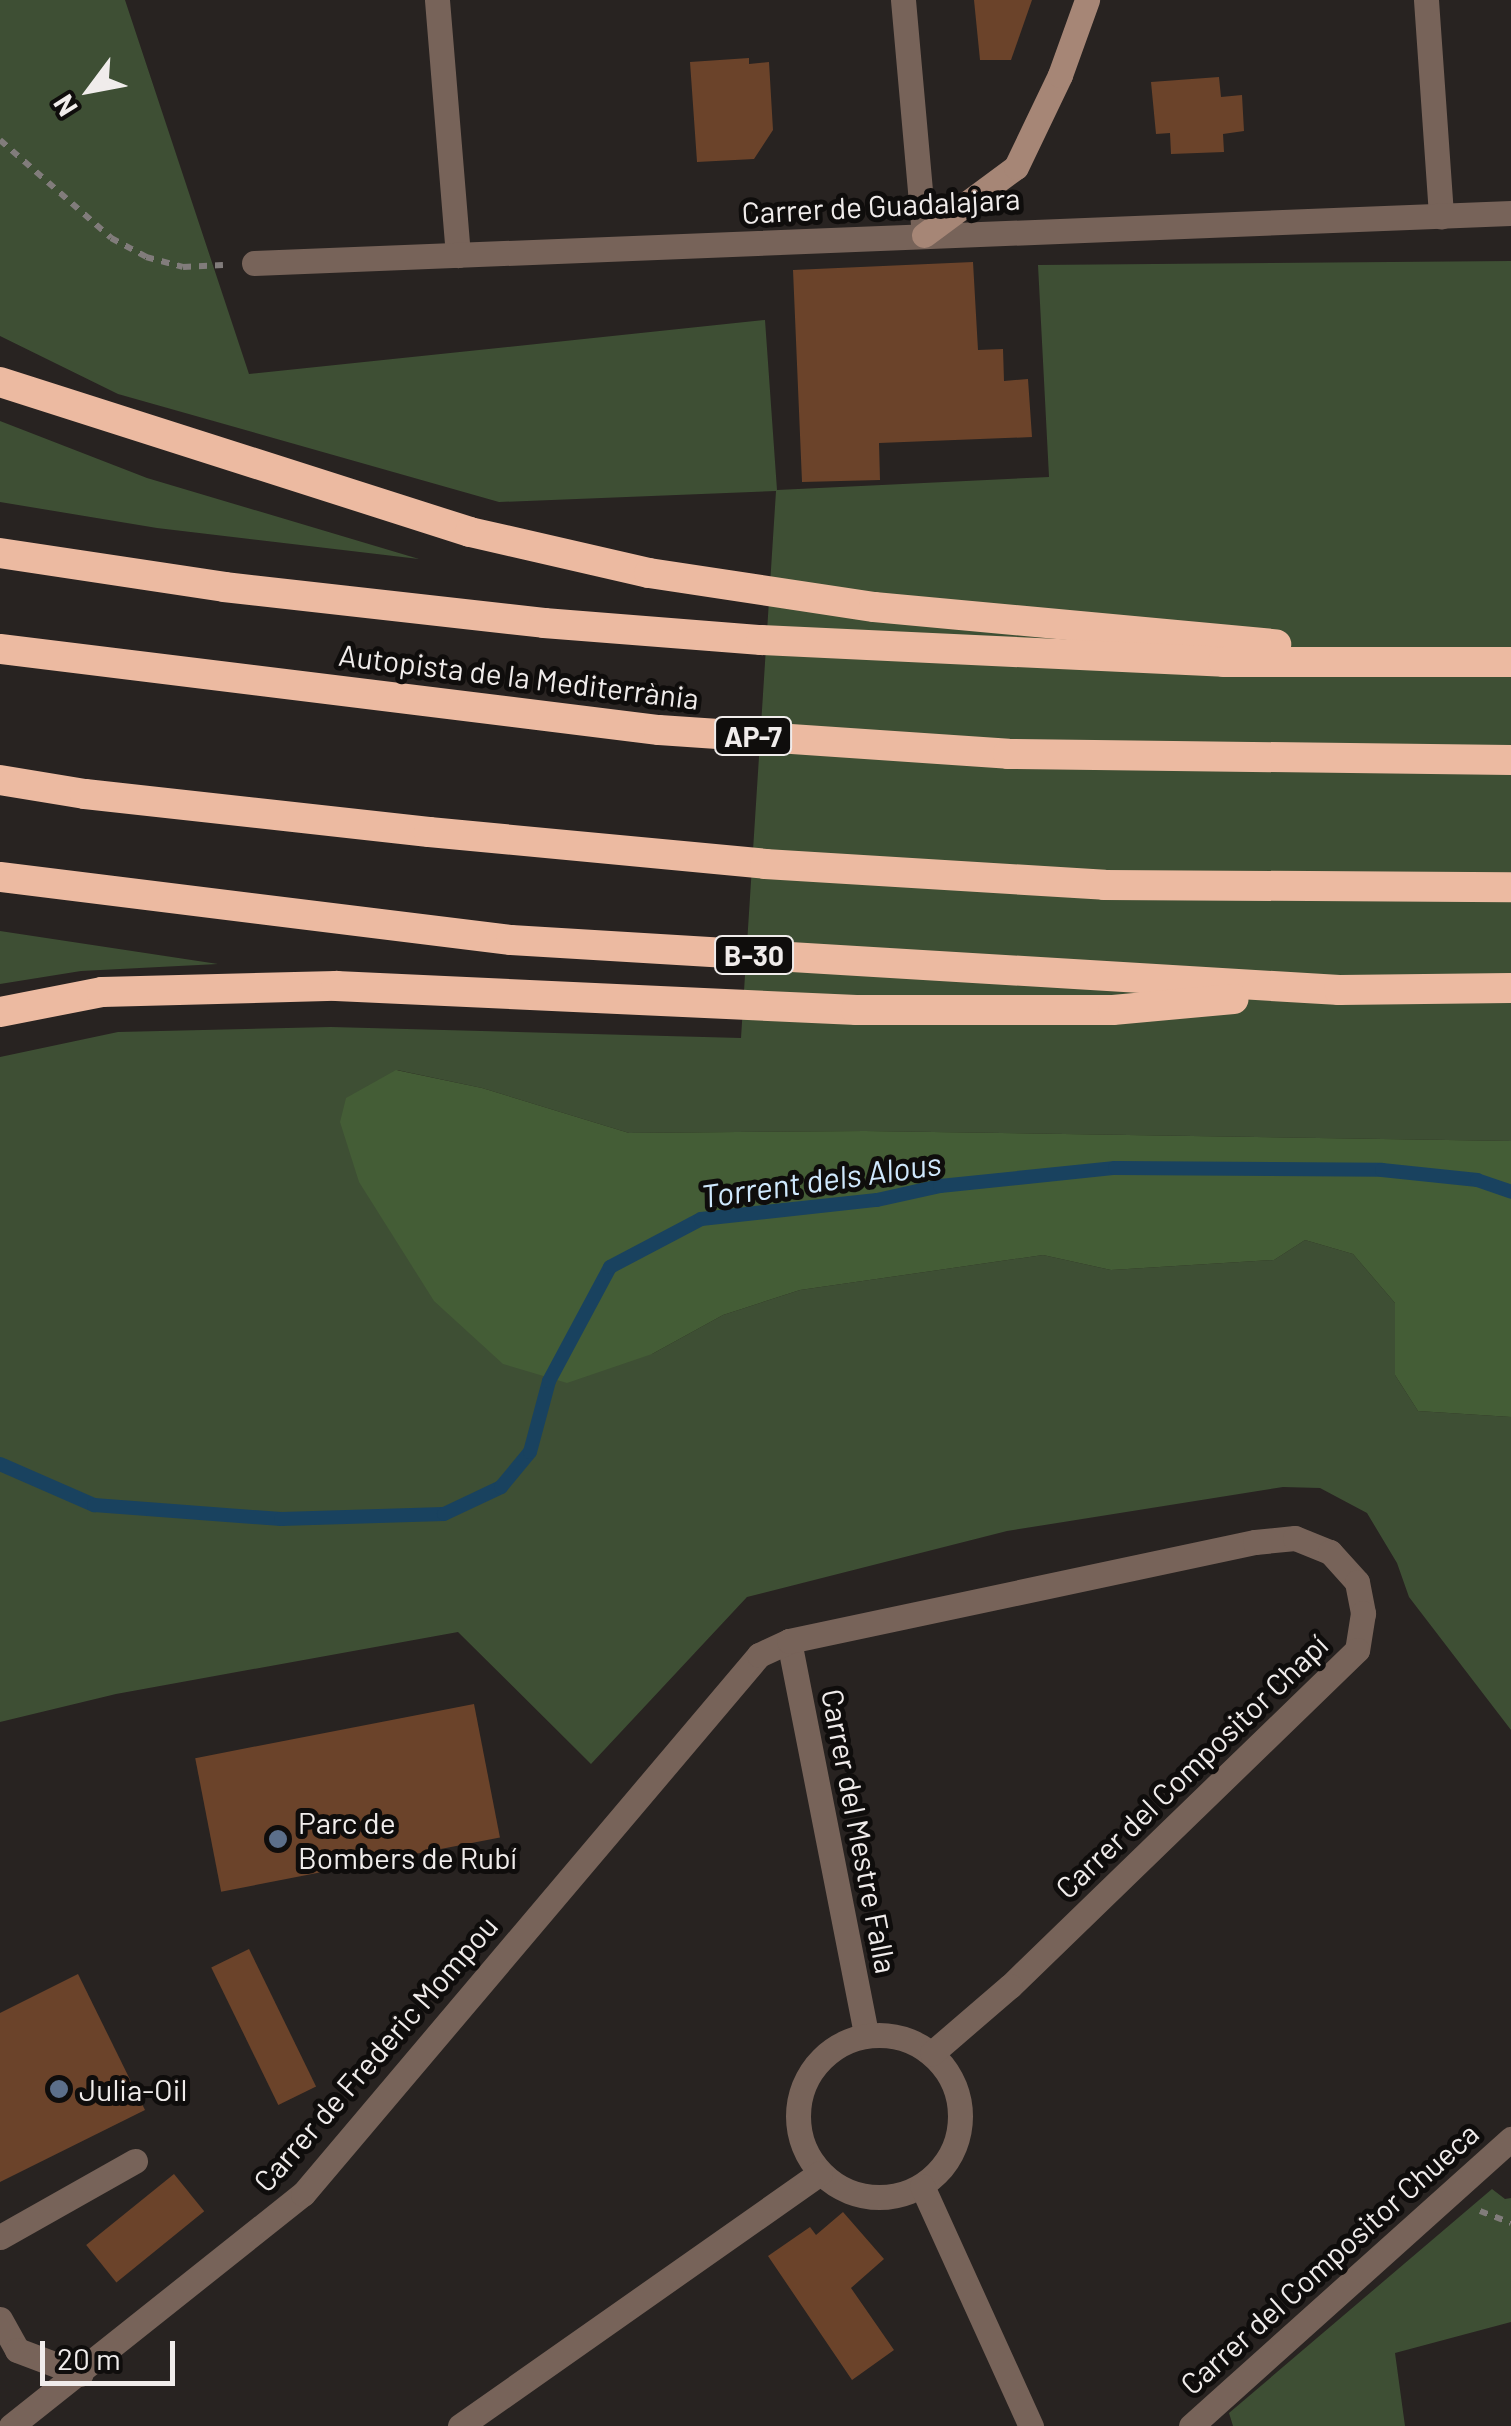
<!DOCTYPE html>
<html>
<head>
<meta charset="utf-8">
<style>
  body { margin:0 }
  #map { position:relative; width:1511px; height:2426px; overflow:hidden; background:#282321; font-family:Barlow,sans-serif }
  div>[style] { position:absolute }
  .green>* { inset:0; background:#3e4f34 }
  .forest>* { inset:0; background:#445d36 }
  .stream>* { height:14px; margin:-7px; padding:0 7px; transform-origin:7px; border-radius:7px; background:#19425f }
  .building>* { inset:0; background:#6b432a; transform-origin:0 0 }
  .path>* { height:6px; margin-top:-3px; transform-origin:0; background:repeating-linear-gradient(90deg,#817c7b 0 8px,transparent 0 16px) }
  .lane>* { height:25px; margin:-12.5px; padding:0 12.5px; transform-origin:12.5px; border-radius:12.5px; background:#776359 }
  .street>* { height:25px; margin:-12.5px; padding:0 12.5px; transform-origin:12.5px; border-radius:12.5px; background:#776359 }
  .street>.ring { margin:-12.5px; padding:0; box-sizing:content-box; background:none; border:25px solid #776359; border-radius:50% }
  .secondary>* { height:25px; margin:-12.5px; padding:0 12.5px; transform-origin:12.5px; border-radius:12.5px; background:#a68676 }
  .highway>* { height:30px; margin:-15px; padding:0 15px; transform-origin:15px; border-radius:15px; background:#ecbaa1 }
  .dots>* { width:28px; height:28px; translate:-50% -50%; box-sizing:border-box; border:5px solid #0f0d0c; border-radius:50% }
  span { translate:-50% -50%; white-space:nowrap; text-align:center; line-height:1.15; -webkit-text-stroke:10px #0f0d0c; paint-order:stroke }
  .shield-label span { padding:2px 8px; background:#0f0d0c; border:2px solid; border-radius:8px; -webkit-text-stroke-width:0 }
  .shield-label { font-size:28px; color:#f0eceb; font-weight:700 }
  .street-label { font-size:30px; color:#f0eceb }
  .poi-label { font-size:30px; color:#f0eceb }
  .left { translate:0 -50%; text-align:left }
  .water-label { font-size:32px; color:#cfe8fd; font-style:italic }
  .north { position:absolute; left:40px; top:40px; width:100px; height:100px; -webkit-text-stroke:8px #0f0d0c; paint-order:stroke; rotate:238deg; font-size:28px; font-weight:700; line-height:40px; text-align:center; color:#f0eceb }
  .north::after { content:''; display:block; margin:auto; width:35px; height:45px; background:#f0eceb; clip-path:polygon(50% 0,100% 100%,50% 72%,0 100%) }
  .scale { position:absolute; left:40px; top:2341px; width:135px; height:45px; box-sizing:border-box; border:5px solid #f0eceb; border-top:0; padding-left:12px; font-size:30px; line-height:35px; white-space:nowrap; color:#f0eceb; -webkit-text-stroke:8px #0f0d0c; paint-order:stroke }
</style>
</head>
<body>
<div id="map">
  <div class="green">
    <div style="clip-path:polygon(0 0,125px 0,249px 374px,765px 320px,777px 490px,1049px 477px,1038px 265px,1511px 261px,1511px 1141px,865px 1131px,629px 1133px,482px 1088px,397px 1070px,652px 1354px,723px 1315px,800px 1290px,1043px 1255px,1111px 1270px,1274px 1260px,1305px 1240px,1353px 1254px,1395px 1303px,1395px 1375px,1418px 1411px,1511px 1417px,1511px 1730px,1409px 1597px,1397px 1563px,1367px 1513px,1320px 1488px,1283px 1487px,1007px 1531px,747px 1597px,591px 1764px,458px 1632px,116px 1694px,0 1722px,0 1057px,118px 1032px,331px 1027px,741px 1038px,776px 491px,499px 502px,118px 394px,0 336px)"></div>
    <div style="clip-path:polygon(0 421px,147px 478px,419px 559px,157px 528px,0 502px)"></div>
    <div style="clip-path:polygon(0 931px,218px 964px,81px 971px,0 984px)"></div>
    <div style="clip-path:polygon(1492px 2189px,1505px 2199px,1511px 2198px,1511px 2322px,1395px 2353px,1405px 2426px,1233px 2426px,1229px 2413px)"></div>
  </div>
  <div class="forest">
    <div style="clip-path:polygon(396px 1070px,482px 1088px,629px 1133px,865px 1131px,1511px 1141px,1511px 1417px,1418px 1411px,1395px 1375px,1395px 1303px,1353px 1254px,1305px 1240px,1274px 1260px,1111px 1270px,1043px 1255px,800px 1290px,723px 1315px,652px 1354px,567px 1383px,503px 1364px,434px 1301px,359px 1182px,340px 1122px,346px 1098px)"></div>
  </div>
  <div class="stream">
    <div style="left:0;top:1464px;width:103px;rotate:23.6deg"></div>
    <div style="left:94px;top:1505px;width:188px;rotate:4.3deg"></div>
    <div style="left:281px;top:1519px;width:163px;rotate:-1.8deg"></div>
    <div style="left:444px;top:1514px;width:63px;rotate:-25.3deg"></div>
    <div style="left:501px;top:1487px;width:45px;rotate:-50.4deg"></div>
    <div style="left:530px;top:1452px;width:73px;rotate:-75deg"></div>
    <div style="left:549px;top:1381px;width:129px;rotate:-61.8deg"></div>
    <div style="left:610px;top:1267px;width:103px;rotate:-27.8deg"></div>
    <div style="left:701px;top:1219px;width:177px;rotate:-6.2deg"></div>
    <div style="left:877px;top:1200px;width:65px;rotate:-12.5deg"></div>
    <div style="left:940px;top:1186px;width:176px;rotate:-5.9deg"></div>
    <div style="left:1115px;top:1168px;width:267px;rotate:0.4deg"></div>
    <div style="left:1382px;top:1170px;width:96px;rotate:6deg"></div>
    <div style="left:1477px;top:1180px;width:36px;rotate:19deg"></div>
  </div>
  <div class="building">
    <div style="clip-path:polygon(974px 0,1032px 0,1011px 60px,980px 60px)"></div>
    <div style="clip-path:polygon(749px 58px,749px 64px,769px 62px,773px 130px,754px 159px,697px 162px,690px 62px)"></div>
    <div style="clip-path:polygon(1219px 77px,1221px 97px,1242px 95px,1244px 131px,1223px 134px,1224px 152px,1171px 154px,1170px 133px,1156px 134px,1151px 82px)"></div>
    <div style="clip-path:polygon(973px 262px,978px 350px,1003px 349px,1004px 381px,1028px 379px,1032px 437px,879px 443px,880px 480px,802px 482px,793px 270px)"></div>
    <div style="left:474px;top:1704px;width:136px;height:284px;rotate:79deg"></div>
    <div style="left:249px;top:1949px;width:153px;height:42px;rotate:64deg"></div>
    <div style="clip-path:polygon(78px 1974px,145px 2110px,0 2182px,0 2013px)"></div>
    <div style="left:174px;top:2174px;width:48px;height:113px;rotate:51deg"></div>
    <div style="clip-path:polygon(843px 2212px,884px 2259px,851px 2288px,894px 2350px,852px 2380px,768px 2256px,810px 2227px,816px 2235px)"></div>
  </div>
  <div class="path">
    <div style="left:0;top:140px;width:148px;rotate:41.4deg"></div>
    <div style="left:111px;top:238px;width:40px;rotate:28deg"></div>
    <div style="left:146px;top:257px;width:38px;rotate:15deg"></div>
    <div style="left:183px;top:267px;width:40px;rotate:-2.9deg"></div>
    <div style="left:1480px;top:2211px;width:33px;rotate:21deg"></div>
  </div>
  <div class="lane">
    <div style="left:0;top:2237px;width:155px;rotate:-29.4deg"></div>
    <div style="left:0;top:2319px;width:35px;rotate:61deg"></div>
    <div style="left:17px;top:2350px;width:68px;rotate:20.6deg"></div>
  </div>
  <div class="street">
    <div style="left:437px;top:0;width:256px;rotate:85.3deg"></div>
    <div style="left:903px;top:0;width:236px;rotate:84.9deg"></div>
    <div style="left:1426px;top:0;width:217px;rotate:86deg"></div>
    <div style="left:254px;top:263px;width:1258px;rotate:-2.28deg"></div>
    <div style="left:789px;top:1641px;width:400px;rotate:78.9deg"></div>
    <div class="ring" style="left:798px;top:2035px;width:137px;height:137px"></div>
    <div style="left:922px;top:2186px;width:264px;rotate:65.6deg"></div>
    <div style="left:11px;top:2426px;width:373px;rotate:-38.5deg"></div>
    <div style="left:303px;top:2194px;width:706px;rotate:-49.77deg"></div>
    <div style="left:759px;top:1655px;width:33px;rotate:-25deg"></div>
    <div style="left:789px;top:1641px;width:476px;rotate:-12deg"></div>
    <div style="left:1255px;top:1542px;width:40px;rotate:-5.7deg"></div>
    <div style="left:1295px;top:1538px;width:38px;rotate:22deg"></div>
    <div style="left:1330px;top:1552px;width:40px;rotate:48deg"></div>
    <div style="left:1357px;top:1582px;width:32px;rotate:79deg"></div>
    <div style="left:1363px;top:1613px;width:37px;rotate:99deg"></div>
    <div style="left:1357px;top:1650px;width:483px;rotate:135.9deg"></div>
    <div style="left:1010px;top:1986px;width:103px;rotate:139.3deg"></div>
    <div style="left:460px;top:2426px;width:440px;rotate:-35.1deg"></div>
    <div style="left:1191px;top:2426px;width:430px;rotate:-41.9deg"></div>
  </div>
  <div class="secondary">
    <div style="left:924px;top:235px;width:114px;rotate:-36.5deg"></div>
    <div style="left:1016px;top:167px;width:102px;rotate:-64.4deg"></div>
    <div style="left:1060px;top:75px;width:80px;rotate:-70.2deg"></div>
  </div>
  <div class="highway">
    <div style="left:0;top:382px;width:493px;rotate:17.7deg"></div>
    <div style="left:470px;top:532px;width:184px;rotate:12.9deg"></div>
    <div style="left:649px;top:573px;width:228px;rotate:8.6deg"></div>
    <div style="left:874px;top:607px;width:404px;rotate:5.3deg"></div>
    <div style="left:0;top:553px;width:227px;rotate:8.6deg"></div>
    <div style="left:224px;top:587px;width:322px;rotate:6.4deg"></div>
    <div style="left:544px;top:623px;width:218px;rotate:4.5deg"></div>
    <div style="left:761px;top:640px;width:463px;rotate:2.7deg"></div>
    <div style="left:1223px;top:662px;width:288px"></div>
    <div style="left:0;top:649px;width:664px;rotate:7.01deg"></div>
    <div style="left:659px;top:730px;width:350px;rotate:3.9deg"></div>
    <div style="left:1008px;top:754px;width:503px;rotate:0.68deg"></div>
    <div style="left:0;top:780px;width:86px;rotate:9.4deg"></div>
    <div style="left:85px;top:794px;width:346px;rotate:6.3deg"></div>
    <div style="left:429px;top:832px;width:338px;rotate:5.4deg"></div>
    <div style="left:765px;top:864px;width:340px;rotate:3.5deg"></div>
    <div style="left:1104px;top:885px;width:407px;rotate:0.3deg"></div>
    <div style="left:0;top:877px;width:515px;rotate:7.03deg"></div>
    <div style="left:511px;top:940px;width:830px;rotate:3.46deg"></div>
    <div style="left:1339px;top:990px;width:172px;rotate:-0.7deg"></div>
    <div style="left:0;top:1012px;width:104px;rotate:-11.1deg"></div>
    <div style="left:102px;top:992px;width:234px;rotate:-1.5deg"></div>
    <div style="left:336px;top:986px;width:521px;rotate:2.64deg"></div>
    <div style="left:856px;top:1010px;width:257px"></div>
    <div style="left:1113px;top:1010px;width:121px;rotate:-5.2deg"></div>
  </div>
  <div class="dots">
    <div style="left:278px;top:1839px;background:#5c6f8a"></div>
    <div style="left:59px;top:2089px;background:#5c6f8a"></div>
  </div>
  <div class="shield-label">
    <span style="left:753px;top:736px">AP-7</span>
    <span style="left:754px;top:955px">B-30</span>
  </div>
  <div class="street-label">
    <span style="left:881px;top:205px;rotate:-3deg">Carrer de Guadalajara</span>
    <span style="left:519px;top:676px;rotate:7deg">Autopista de la Mediterrània</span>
    <span style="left:1191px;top:1766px;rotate:-44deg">Carrer del Compositor Chapí</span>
    <span style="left:860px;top:1831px;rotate:79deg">Carrer del Mestre Falla</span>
    <span style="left:375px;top:2053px;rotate:-49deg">Carrer de Frederic Mompou</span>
    <span style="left:1329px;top:2258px;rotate:-42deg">Carrer del Compositor Chueca</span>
  </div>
  <div class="poi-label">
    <span class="left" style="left:298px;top:1839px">Parc de<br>Bombers de Rubí</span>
    <span class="left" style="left:79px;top:2089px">Julia-Oil</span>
  </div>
  <div class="water-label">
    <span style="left:821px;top:1179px;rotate:-8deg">Torrent dels Alous</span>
  </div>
  <div class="north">N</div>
  <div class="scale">20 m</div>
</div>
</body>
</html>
